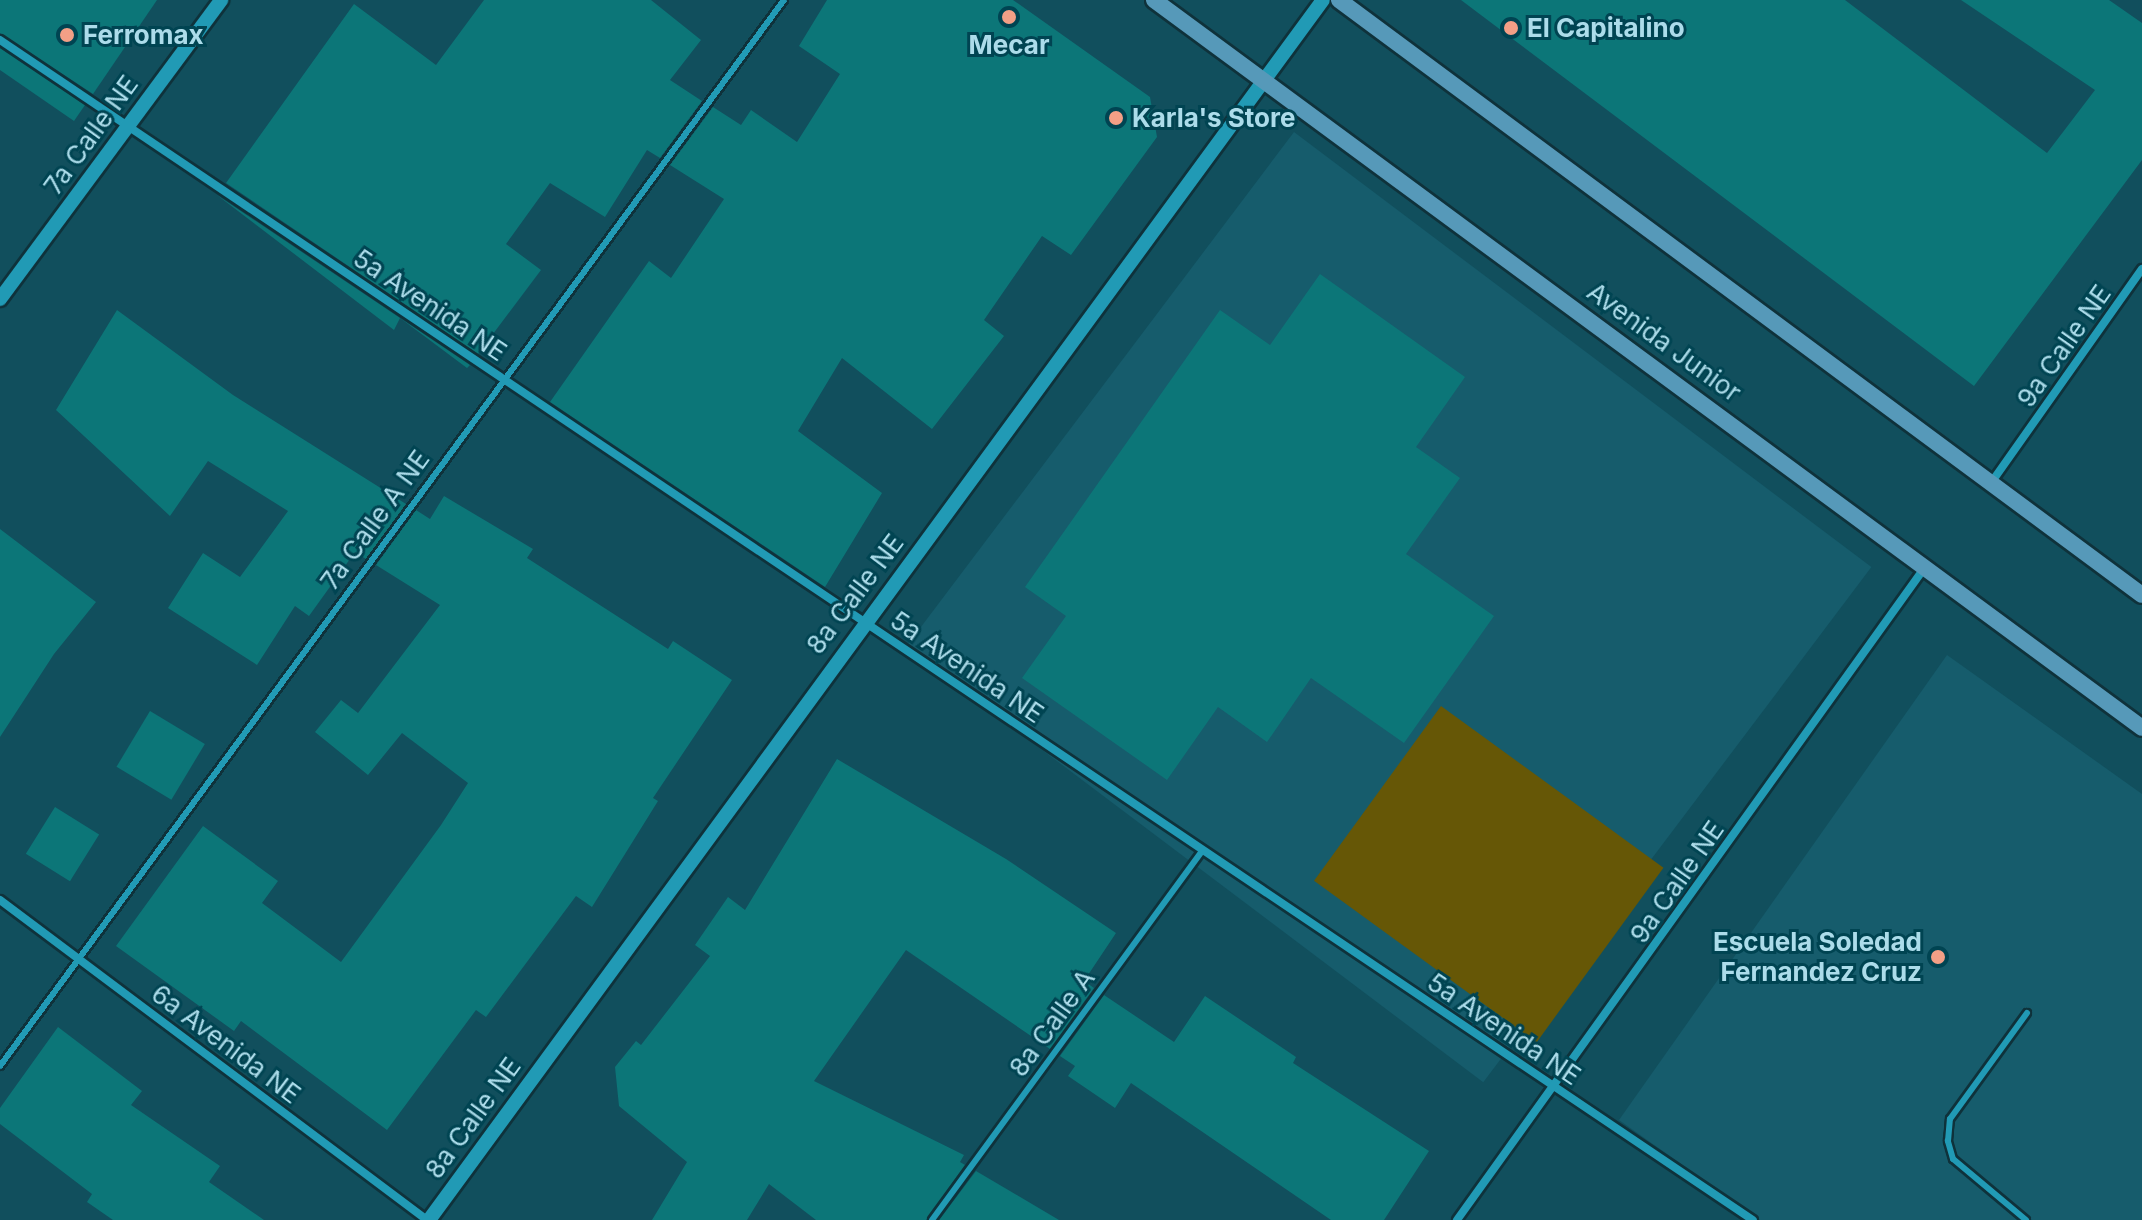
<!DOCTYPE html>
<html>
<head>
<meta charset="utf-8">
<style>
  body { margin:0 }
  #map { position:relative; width:2142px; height:1220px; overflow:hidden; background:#114f5d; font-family:Inter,sans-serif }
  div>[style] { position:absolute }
  .built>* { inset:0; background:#165c6c; transform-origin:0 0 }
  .green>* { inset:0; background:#665706; transform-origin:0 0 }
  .building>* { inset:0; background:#0c7678; transform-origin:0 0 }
  .roads { filter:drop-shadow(2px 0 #0f323b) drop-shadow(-2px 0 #0f323b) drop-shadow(0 2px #0f323b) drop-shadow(0 -2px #0f323b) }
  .service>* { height:6px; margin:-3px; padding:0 3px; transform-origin:3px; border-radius:3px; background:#219ab5 }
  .minor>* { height:8px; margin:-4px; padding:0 4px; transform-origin:4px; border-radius:4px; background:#219ab5 }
  .tertiary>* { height:14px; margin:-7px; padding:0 7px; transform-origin:7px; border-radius:7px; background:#219ab5 }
  .secondary>* { height:16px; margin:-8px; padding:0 8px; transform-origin:8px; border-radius:8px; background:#5699b9 }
  .dots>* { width:22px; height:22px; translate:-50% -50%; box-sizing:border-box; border:4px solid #004452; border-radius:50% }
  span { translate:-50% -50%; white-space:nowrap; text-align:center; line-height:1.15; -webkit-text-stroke:6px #004452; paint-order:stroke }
  .poi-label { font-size:26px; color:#acdcea; font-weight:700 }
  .left { translate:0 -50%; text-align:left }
  .right { translate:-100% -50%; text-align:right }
  .street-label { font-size:26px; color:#acdcea }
</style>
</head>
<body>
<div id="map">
  <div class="built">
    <div style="left:1294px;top:132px;width:723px;height:645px;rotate:37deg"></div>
    <div style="clip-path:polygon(1947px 655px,2142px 794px,2142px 1220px,1760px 1220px,1619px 1120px)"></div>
  </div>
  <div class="green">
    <div style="left:1441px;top:706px;width:275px;height:216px;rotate:36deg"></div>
  </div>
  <div class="building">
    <div style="clip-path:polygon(0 0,157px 0,93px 94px,0 33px)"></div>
    <div style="clip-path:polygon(484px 0,651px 0,701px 40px,670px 80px,702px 101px,660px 158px,647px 150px,605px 217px,550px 183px,506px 244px,541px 270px,478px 354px,226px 183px,354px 4px,436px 65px)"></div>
    <div style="clip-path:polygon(827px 0,1013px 0,1150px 97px,1157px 137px,1071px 255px,1042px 236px,984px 320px,1004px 336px,932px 429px,842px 358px,798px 431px,882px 493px,825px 587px,550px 402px,649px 261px,671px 278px,724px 199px,670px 165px,713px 107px,741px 125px,751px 110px,797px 142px,840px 74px,799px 46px)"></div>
    <div style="clip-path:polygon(1461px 0,1845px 0,2047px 153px,2095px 90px,1961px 0,2109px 0,2142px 23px,2142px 160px,1974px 386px)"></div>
    <div style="clip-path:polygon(0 48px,85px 105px,74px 121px,0 70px)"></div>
    <div style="clip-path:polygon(217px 195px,470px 365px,467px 368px,400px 318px,394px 330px)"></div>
    <div style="clip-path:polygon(1320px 274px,1465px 377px,1416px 447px,1460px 478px,1406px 554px,1494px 616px,1404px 743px,1311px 678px,1267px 742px,1218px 707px,1167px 780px,1022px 678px,1066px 616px,1025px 587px,1220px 310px,1270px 345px)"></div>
    <div style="clip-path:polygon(117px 310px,233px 395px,406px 504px,366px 559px,355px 552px,309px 616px,295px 606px,257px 665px,168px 608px,203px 553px,240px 577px,288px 511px,208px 461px,170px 516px,56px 410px)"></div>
    <div style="clip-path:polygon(444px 496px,533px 549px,527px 558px,668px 649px,673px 641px,732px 680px,653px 798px,658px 801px,592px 907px,576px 896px,486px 1017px,476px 1010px,387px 1130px,241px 1021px,234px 1031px,116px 946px,203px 826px,278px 881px,262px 903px,341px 962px,441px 825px,468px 783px,402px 733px,368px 775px,315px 732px,341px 700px,358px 713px,440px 605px,376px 565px,416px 510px,430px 519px)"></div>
    <div style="clip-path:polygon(0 529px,96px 602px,54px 654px,0 737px)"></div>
    <div style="left:150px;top:711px;width:64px;height:65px;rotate:31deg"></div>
    <div style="clip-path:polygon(837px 759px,1006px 859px,1116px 933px,1084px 981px,1094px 988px,1050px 1049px,906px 950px,814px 1081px,964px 1155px,960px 1162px,965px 1165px,926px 1220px,816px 1220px,769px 1184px,747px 1220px,652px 1220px,687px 1162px,619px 1106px,615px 1067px,636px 1041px,641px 1045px,710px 956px,695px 945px,728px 897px,745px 910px)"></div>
    <div style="left:55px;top:807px;width:52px;height:55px;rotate:32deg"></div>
    <div style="clip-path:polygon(1104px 995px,1174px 1042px,1205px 996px,1296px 1057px,1293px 1063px,1429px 1151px,1384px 1220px,1331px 1220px,1131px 1083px,1115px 1108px,1068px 1076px,1075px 1066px,1060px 1056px)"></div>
    <div style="clip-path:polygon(58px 1027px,142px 1091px,131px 1105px,220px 1166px,209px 1182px,264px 1220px,113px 1220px,87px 1202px,92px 1194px,0 1124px,0 1108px)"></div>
    <div style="clip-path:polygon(976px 1171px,1059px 1220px,939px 1220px)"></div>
  </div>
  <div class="roads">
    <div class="service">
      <div style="left:0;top:1066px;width:1323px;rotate:-53.67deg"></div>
      <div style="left:932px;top:1220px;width:459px;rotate:-53.8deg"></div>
      <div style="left:2026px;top:1220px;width:95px;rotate:-140.1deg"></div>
      <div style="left:1953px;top:1159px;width:19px;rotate:-106deg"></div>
      <div style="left:1948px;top:1141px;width:22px;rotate:-85deg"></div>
      <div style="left:1950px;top:1119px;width:131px;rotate:-54deg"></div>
    </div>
    <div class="minor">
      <div style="left:0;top:40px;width:2113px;rotate:33.95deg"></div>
      <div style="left:1991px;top:483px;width:262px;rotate:-54.8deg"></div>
      <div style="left:0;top:900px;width:534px;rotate:36.85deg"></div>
      <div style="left:1457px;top:1220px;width:803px;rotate:-54.37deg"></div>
    </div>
    <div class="tertiary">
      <div style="left:0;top:299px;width:372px;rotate:-53.5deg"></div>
      <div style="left:429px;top:1220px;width:1512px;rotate:-53.77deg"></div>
    </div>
    <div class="secondary">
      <div style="left:1154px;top:0;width:1227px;rotate:36.38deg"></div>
      <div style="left:1339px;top:0;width:999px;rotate:36.54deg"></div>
    </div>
  </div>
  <div class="dots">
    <div style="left:1009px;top:17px;background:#f39f86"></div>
    <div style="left:1511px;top:28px;background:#f39f86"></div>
    <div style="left:67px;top:35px;background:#f39f86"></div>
    <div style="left:1116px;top:118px;background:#f39f86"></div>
    <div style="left:1938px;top:957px;background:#f39f86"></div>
  </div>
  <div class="poi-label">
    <span class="left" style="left:1527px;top:28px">El Capitalino</span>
    <span class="left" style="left:83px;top:35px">Ferromax</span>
    <span style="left:1009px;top:45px">Mecar</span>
    <span class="left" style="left:1132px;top:118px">Karla's Store</span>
    <span class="right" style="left:1922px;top:957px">Escuela Soledad<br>Fernandez Cruz</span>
  </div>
  <div class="street-label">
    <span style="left:91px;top:135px;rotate:-54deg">7a Calle NE</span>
    <span style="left:430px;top:305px;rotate:34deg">5a Avenida NE</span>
    <span style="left:1664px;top:342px;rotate:36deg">Avenida Junior</span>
    <span style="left:2064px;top:346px;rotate:-55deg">9a Calle NE</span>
    <span style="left:375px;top:520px;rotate:-54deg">7a Calle A NE</span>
    <span style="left:855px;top:594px;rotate:-53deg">8a Calle NE</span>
    <span style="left:967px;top:667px;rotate:34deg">5a Avenida NE</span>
    <span style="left:1677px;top:882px;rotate:-55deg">9a Calle NE</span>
    <span style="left:1052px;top:1023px;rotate:-54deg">8a Calle A</span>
    <span style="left:1504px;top:1029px;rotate:34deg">5a Avenida NE</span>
    <span style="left:226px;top:1044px;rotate:37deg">6a Avenida NE</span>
    <span style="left:473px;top:1118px;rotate:-54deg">8a Calle NE</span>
  </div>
</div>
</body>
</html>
